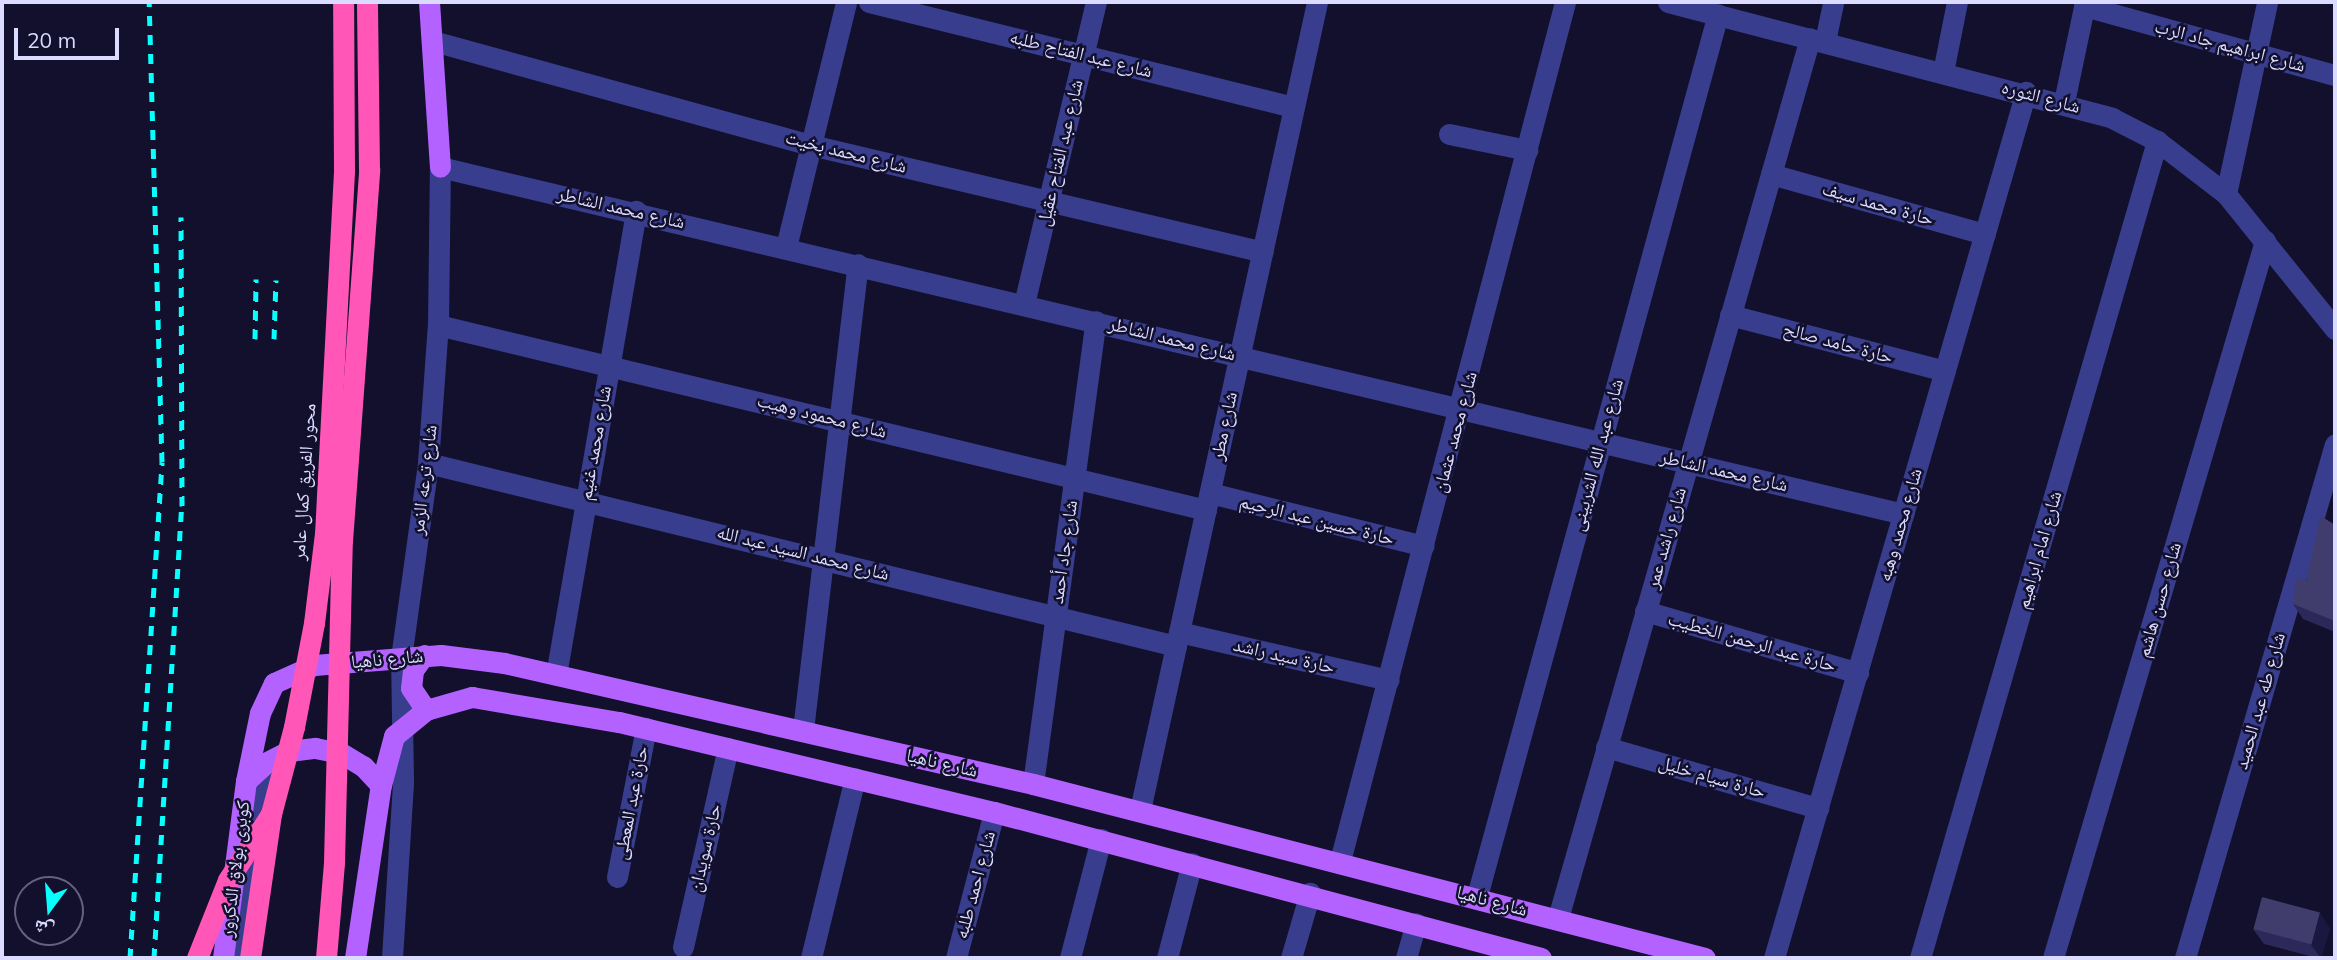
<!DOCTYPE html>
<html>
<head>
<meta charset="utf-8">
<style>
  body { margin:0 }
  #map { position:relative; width:2337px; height:960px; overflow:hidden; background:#12102c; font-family:Mulish,"Noto Naskh Arabic",sans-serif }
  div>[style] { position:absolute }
  .minor>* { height:21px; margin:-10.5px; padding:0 10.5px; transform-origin:10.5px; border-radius:10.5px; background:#383e8d }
  .major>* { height:21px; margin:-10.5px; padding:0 10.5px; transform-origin:10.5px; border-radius:10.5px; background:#b462ff }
  .highway>* { height:21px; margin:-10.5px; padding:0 10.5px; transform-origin:10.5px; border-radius:10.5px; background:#ff56b8 }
  .rail>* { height:5px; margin-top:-2.5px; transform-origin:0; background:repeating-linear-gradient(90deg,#07ffff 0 10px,transparent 0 19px) }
  .highway-bridge>* { height:21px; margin:-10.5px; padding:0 10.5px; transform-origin:10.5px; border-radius:10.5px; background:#ff56b8 }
  .wall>* { inset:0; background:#2d285a }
  .shaded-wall>* { inset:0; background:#1a1740 }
  .building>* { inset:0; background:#403c6c; transform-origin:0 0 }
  span { translate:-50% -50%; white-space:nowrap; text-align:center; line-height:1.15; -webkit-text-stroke:5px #12102c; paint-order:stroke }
  .street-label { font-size:19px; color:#dbdbff }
  .frame { position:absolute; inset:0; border:4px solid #dbdbff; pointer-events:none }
  .north { position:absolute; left:14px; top:876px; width:70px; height:70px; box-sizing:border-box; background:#12102c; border:2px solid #626180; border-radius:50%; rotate:196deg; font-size:19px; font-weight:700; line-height:28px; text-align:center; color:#dbdbff }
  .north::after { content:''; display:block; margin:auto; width:24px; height:32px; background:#07ffff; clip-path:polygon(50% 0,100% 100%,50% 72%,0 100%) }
  .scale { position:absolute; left:14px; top:28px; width:105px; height:32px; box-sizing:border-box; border:4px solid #dbdbff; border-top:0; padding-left:9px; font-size:21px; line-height:24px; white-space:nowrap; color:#dbdbff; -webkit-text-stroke:5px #12102c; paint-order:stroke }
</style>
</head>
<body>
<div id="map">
  <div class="minor">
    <div style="left:869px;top:2px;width:437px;rotate:13.9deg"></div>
    <div style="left:1668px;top:2px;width:459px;rotate:14.6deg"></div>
    <div style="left:2112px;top:118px;width:51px;rotate:27.1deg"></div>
    <div style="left:2157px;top:141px;width:87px;rotate:37.5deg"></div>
    <div style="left:2226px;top:194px;width:174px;rotate:51.1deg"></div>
    <div style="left:2084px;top:6px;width:260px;rotate:15.4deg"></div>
    <div style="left:433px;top:41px;width:392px;rotate:15.4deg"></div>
    <div style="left:811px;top:145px;width:464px;rotate:13.3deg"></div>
    <div style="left:1825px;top:41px;width:40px;rotate:-78deg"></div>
    <div style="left:1943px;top:72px;width:71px;rotate:-78.7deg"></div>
    <div style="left:2064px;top:102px;width:102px;rotate:-78.1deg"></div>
    <div style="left:1449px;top:134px;width:80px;rotate:11.6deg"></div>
    <div style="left:1771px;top:174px;width:222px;rotate:15.7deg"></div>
    <div style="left:2226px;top:194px;width:196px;rotate:-77.9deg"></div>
    <div style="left:786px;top:247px;width:252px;rotate:-76.2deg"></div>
    <div style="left:1024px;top:304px;width:310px;rotate:-76.6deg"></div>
    <div style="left:1730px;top:315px;width:222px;rotate:14.6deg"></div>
    <div style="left:438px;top:325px;width:790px;rotate:13.54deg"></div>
    <div style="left:428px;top:463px;width:770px;rotate:13.75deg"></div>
    <div style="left:1210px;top:493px;width:220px;rotate:13.9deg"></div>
    <div style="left:1645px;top:611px;width:222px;rotate:16.2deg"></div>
    <div style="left:1179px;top:632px;width:215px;rotate:12.9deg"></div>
    <div style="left:556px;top:675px;width:471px;rotate:-80.2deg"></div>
    <div style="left:803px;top:730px;width:469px;rotate:-83.3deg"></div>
    <div style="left:1606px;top:747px;width:221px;rotate:16.1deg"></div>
    <div style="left:1033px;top:784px;width:467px;rotate:-82.3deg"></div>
    <div style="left:1140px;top:810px;width:827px;rotate:-77.64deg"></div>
    <div style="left:1340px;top:861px;width:888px;rotate:-75.32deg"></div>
    <div style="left:617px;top:877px;width:152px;rotate:-79deg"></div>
    <div style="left:1477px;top:896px;width:914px;rotate:-74.72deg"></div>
    <div style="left:1558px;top:918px;width:915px;rotate:-74.02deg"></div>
    <div style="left:683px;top:947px;width:204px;rotate:-77.3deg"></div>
    <div style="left:237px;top:958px;width:193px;rotate:-82.8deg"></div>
    <div style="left:392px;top:958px;width:177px;rotate:-86.4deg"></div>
    <div style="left:403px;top:781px;width:123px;rotate:-90.9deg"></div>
    <div style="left:401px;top:658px;width:197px;rotate:-82.1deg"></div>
    <div style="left:428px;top:463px;width:138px;rotate:-85.9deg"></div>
    <div style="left:438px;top:325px;width:158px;rotate:-89.3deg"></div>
    <div style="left:440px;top:167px;width:1504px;rotate:13.34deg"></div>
    <div style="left:811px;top:958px;width:185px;rotate:-76.3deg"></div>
    <div style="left:956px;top:958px;width:151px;rotate:-75.4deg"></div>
    <div style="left:1070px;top:958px;width:123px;rotate:-75.4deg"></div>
    <div style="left:1167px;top:958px;width:98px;rotate:-75.3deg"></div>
    <div style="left:1291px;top:958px;width:68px;rotate:-73.7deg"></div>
    <div style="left:1406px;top:958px;width:36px;rotate:-74deg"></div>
    <div style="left:1774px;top:958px;width:902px;rotate:-73.78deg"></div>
    <div style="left:1920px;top:958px;width:851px;rotate:-73.82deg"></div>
    <div style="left:2053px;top:958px;width:748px;rotate:-73.53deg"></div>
    <div style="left:2185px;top:958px;width:535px;rotate:-73.73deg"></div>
  </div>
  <div class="major">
    <div style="left:429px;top:2px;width:165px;rotate:86.2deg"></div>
    <div style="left:424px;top:655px;width:19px;rotate:126deg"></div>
    <div style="left:413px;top:670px;width:18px;rotate:96deg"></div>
    <div style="left:411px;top:688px;width:27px;rotate:56deg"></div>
    <div style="left:246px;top:781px;width:28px;rotate:-42deg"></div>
    <div style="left:267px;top:762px;width:25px;rotate:-27deg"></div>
    <div style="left:289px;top:751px;width:26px;rotate:-7deg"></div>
    <div style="left:315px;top:748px;width:26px;rotate:11deg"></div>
    <div style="left:341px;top:753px;width:26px;rotate:31deg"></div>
    <div style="left:363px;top:766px;width:26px;rotate:47deg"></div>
    <div style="left:223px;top:958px;width:178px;rotate:-82.6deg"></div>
    <div style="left:246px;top:781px;width:69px;rotate:-78.4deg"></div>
    <div style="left:260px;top:713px;width:33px;rotate:-65deg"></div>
    <div style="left:274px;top:683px;width:44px;rotate:-24.2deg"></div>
    <div style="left:314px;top:665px;width:127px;rotate:-4.5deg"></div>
    <div style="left:441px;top:655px;width:64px;rotate:7.2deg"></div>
    <div style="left:504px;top:663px;width:543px;rotate:12.88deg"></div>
    <div style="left:1033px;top:784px;width:694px;rotate:14.52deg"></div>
    <div style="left:355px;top:958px;width:175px;rotate:-81.5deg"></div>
    <div style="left:381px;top:785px;width:51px;rotate:-75.1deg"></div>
    <div style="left:394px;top:736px;width:41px;rotate:-39.1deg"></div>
    <div style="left:426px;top:710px;width:48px;rotate:-15.8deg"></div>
    <div style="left:472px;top:697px;width:149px;rotate:9.7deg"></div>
    <div style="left:619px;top:722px;width:386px;rotate:13.5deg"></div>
    <div style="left:994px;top:812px;width:566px;rotate:14.94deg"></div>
  </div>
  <div class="highway">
    <div style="left:250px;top:958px;width:146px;rotate:-81.7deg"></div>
    <div style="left:326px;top:958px;width:96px;rotate:-85.2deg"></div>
  </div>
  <div class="rail">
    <div style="left:255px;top:339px;width:60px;rotate:-89deg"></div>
    <div style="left:274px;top:339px;width:59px;rotate:-88.1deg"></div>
    <div style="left:130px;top:958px;width:497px;rotate:-86.3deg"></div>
    <div style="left:162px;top:462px;width:460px;rotate:-91.6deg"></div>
    <div style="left:154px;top:958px;width:453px;rotate:-86.5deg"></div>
    <div style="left:182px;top:506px;width:289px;rotate:-90.2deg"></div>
  </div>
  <div class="highway-bridge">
    <div style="left:334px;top:862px;width:321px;rotate:-88.6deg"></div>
    <div style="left:342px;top:541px;width:373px;rotate:-85.8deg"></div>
    <div style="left:369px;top:169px;width:167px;rotate:-90.7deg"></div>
    <div style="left:197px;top:958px;width:84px;rotate:-68.3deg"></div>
    <div style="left:228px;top:880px;width:79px;rotate:-56.9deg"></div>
    <div style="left:271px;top:814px;width:90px;rotate:-75.2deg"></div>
    <div style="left:294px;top:727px;width:106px;rotate:-79.1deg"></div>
    <div style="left:314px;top:623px;width:90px;rotate:-83deg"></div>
    <div style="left:325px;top:534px;width:364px;rotate:-87deg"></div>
    <div style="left:344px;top:170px;width:168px;rotate:-90.3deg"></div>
  </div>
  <div class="wall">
    <div style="clip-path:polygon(2335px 525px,2335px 632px,2303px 619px,2293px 604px)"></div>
    <div style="clip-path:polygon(2330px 928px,2321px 958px,2317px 958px,2264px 944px,2253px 929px)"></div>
  </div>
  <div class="shaded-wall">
    <div style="clip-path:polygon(2320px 913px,2330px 928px,2321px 958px,2311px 945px)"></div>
  </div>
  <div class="building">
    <div style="clip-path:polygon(2321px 516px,2335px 525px,2335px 621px,2293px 604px,2297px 578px,2306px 581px)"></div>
    <div style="left:2262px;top:897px;width:60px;height:33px;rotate:15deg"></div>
    <div style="clip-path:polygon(2177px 953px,2200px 958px,2175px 958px)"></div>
  </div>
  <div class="street-label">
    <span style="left:2230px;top:46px;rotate:15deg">شارع ابراهيم جاد الرب</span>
    <span style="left:1081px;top:54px;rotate:14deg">شارع عبد الفتاح طلبه</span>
    <span style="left:2041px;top:97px;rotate:15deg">شارع الثوره</span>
    <span style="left:846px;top:152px;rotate:14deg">شارع محمد بخيت</span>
    <span style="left:1060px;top:153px;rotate:-77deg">شارع عبد الفتاح عقيل</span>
    <span style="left:1878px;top:204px;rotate:16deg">حارة محمد سيف</span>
    <span style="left:621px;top:208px;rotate:13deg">شارع محمد الشاطر</span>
    <span style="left:1172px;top:339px;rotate:14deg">شارع محمد الشاطر</span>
    <span style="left:1838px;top:343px;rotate:15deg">حارة حامد صالح</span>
    <span style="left:822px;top:416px;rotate:14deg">شارع محمود وهيب</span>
    <span style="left:1224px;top:426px;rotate:-78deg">شارع مطر</span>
    <span style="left:1455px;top:432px;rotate:-75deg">شارع محمد عثمان</span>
    <span style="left:595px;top:443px;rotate:-80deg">شارع محمد غنيم</span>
    <span style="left:1597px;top:455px;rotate:-75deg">شارع عبد الله الشربينى</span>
    <span style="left:1724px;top:471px;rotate:13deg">شارع محمد الشاطر</span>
    <span style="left:424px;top:480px;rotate:-83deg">شارع ترعه الزمر</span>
    <span style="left:304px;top:482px;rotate:-86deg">محور الفريق كمال عامر</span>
    <span style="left:1317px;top:520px;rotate:14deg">حارة حسين عبد الرحيم</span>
    <span style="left:1900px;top:525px;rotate:-74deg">شارع محمد وهبه</span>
    <span style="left:1666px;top:538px;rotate:-74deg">شارع راشد عمر</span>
    <span style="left:2039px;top:550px;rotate:-74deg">شارع امام ابراهيم</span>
    <span style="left:1064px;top:552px;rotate:-82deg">شارع جاد أحمد</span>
    <span style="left:803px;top:553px;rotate:14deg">شارع محمد السيد عبد الله</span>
    <span style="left:2159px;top:600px;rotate:-74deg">شارع حسن هاشم</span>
    <span style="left:1752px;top:642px;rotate:16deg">حارة عبد الرحمن الخطيب</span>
    <span style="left:1284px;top:656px;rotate:13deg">حارة سيد راشد</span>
    <span style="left:387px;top:659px;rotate:-5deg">شارع ناهيا</span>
    <span style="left:2260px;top:701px;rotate:-74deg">شارع طه عبد الحميد</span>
    <span style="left:942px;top:763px;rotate:13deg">شارع ناهيا</span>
    <span style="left:1712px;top:777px;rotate:16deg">حارة سيام خليل</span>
    <span style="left:631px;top:803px;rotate:-79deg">حارة عبد المعطى</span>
    <span style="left:705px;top:848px;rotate:-77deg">حارة سويدان</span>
    <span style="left:235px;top:869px;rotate:-83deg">كوبرى بولاق الدكرور</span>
    <span style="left:975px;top:885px;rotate:-75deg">شارع احمد طلبه</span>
    <span style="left:1492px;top:901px;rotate:15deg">شارع ناهيا</span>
  </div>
  <div class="frame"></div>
  <div class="north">ش</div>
  <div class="scale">20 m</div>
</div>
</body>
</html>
